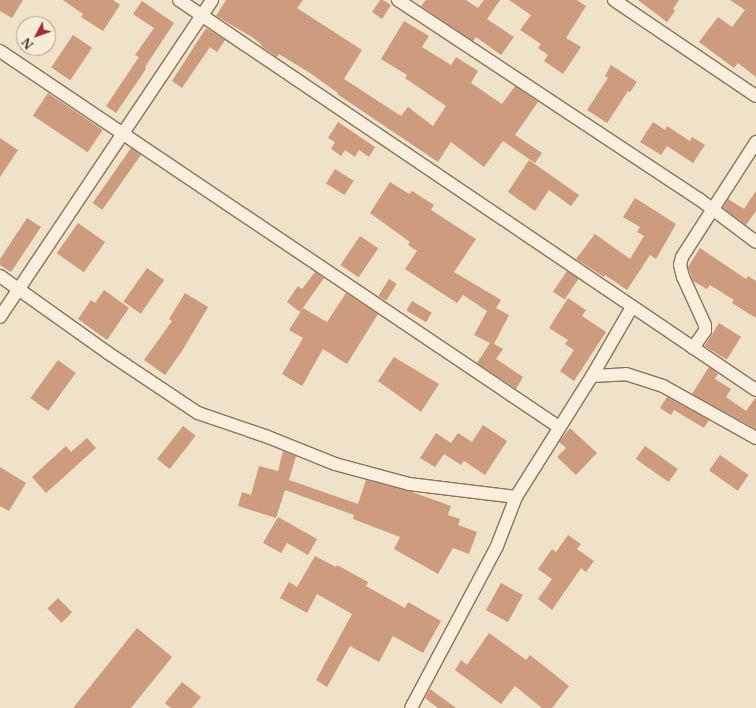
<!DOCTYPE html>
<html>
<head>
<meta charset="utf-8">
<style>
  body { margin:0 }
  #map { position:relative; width:756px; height:708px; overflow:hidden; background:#efe2c8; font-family:"Libre Baskerville",serif }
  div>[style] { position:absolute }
  .building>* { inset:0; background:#cd9b7e; transform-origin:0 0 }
  .roads { filter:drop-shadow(1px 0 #8c735c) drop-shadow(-1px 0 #8c735c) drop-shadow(0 1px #8c735c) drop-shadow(0 -1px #8c735c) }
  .street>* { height:12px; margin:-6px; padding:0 6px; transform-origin:6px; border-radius:6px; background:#f9efdc }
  span { translate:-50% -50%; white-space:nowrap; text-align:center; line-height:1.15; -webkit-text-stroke:4px #f6ecd8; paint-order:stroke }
  .north { position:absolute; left:16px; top:16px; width:40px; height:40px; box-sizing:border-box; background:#f6ecd8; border:1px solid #ac9f8e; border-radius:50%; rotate:229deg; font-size:11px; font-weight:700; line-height:16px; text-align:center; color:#3c2c20 }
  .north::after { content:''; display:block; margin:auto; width:14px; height:18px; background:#9b2c32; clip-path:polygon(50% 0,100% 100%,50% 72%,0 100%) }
</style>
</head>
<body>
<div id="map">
  <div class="building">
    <div style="clip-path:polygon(0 0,23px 0,12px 18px,0 11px)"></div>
    <div style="clip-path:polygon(63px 0,113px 0,120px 5px,103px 31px,81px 17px,83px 14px)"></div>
    <div style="clip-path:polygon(226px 0,303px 0,297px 8px,362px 50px,344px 79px,401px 116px,408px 107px,433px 126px,446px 106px,405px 78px,407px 75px,381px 59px,404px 21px,429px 36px,422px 47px,451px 65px,456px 57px,478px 71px,471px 83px,502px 104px,515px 86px,538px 102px,515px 135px,542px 153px,535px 163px,503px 141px,484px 167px,451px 142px,438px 162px,337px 94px,338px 93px,310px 73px,279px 54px,277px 57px,261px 46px,262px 45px,252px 37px,216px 16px)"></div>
    <div style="clip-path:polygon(380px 0,383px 0,391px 5px,382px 19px,372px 12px)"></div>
    <div style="clip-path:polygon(426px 0,466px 0,478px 8px,484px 0,500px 0,487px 19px,514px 37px,501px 55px,476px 37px,473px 41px,421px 6px)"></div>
    <div style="clip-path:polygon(509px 0,577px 0,586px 6px,566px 38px,581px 47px,563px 74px,544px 61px,548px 55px,538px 48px,541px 44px,520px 30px,531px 15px)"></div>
    <div style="clip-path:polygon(638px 0,679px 0,673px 9px,675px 11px,667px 22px)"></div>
    <div style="clip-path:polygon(730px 0,756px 0,756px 77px,738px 63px,734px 68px,699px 42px,718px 17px,732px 27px,745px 10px)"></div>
    <div style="clip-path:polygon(142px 1px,174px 23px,145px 67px,146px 69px,116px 113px,106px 106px,139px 57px,135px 55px,154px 28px,133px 14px)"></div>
    <div style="clip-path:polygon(206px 28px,225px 40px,217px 52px,210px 47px,182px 88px,172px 81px)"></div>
    <div style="left:73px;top:35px;width:23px;height:39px;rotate:34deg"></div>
    <div style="clip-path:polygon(611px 65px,637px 82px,630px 92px,628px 91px,607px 123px,587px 110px,608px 78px,605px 76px)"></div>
    <div style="left:48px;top:93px;width:66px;height:27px;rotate:34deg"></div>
    <div style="clip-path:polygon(338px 122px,375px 147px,369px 157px,359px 150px,355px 157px,345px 150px,341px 156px,331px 149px,335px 142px,328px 138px)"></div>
    <div style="clip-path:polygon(653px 122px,665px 130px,667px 126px,690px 141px,692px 137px,705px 145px,693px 163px,667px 146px,661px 155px,640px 142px)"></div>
    <div style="clip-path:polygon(0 138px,18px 150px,0 177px)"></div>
    <div style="left:131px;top:148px;width:12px;height:67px;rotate:35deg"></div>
    <div style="clip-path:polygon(529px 160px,579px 195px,571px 206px,549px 190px,535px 211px,508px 192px)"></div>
    <div style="left:335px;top:169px;width:22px;height:17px;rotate:32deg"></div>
    <div style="clip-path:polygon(390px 182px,409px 194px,412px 191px,434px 205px,431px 210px,476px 239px,454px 272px,501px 300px,496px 308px,509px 315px,494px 344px,503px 349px,496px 359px,523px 377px,516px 389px,477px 363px,490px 343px,474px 335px,487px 311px,463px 295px,457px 303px,405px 269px,417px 251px,408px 245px,410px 242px,370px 213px)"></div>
    <div style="clip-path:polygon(756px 191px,756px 211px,746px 225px,723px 208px,728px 199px,744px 209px)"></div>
    <div style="clip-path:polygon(635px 198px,676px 224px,656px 259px,650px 255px,627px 290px,605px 275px,604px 277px,576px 259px,595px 234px,630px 259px,644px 236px,637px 232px,640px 227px,623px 217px)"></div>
    <div style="clip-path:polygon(27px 218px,41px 227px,11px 272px,0 265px,0 259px)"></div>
    <div style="left:78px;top:223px;width:33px;height:37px;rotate:35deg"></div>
    <div style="left:360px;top:236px;width:22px;height:35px;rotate:34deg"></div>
    <div style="clip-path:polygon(700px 248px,746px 279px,748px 276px,756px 281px,756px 318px,732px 303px,734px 300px,710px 285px,707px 289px,693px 281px,688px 267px)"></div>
    <div style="left:147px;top:268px;width:21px;height:41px;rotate:35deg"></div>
    <div style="left:567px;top:271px;width:14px;height:25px;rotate:34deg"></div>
    <div style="clip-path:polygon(315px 272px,324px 278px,300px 312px,287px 302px,298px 286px,302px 289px)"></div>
    <div style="left:389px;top:279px;width:9px;height:20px;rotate:32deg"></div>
    <div style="clip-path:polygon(104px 290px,129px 308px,107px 340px,78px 319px,91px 300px,95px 303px)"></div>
    <div style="clip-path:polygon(185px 293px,208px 307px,182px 351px,165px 375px,144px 360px,172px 321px,169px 319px)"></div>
    <div style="clip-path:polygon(346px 293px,378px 314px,347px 364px,323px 349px,302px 386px,282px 374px,303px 338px,289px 330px,303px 308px,327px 322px)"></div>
    <div style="clip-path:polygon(568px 298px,586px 310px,582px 316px,606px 332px,574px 381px,560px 371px,574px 350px,565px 344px,568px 340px,549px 328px)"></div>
    <div style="left:412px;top:301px;width:23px;height:11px;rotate:31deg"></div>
    <div style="left:719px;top:323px;width:26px;height:27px;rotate:32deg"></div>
    <div style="clip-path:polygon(394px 357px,439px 384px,421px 412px,378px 381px)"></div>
    <div style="left:58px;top:360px;width:22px;height:47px;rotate:36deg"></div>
    <div style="clip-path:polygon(709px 367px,718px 374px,715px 379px,731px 389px,726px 397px,746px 411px,756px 397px,756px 429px,692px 394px)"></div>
    <div style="clip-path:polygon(667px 397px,709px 420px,704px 428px,674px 410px,671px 415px,660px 408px)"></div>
    <div style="clip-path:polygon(483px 425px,507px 441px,485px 475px,464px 461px,461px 465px,444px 454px,435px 467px,420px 458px,436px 433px,451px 443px,458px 433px,472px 442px)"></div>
    <div style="left:183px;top:426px;width:16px;height:42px;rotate:38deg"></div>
    <div style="clip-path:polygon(570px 428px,597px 453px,576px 475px,557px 457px,566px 448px,559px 442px)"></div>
    <div style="clip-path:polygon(87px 438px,96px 448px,46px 493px,32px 477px,66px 446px,71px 452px)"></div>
    <div style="left:645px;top:446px;width:40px;height:16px;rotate:35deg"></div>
    <div style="clip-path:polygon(283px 451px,296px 456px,289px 480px,358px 504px,366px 480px,412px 492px,451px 506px,448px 515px,460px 519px,458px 525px,477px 532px,469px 554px,453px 548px,438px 574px,394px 549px,400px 537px,353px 519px,354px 515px,285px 490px,276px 518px,238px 506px,242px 492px,251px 495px,259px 466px,278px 471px)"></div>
    <div style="left:720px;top:455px;width:35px;height:19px;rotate:35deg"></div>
    <div style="clip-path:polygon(0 467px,26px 483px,9px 511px,0 506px)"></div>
    <div style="clip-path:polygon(278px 517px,317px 539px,308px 555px,287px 543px,281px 553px,263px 543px)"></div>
    <div style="clip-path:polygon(568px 535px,581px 544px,577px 549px,594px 561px,586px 572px,581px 568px,552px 610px,538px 599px,552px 579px,538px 569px,552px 549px,556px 552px)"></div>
    <div style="clip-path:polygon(315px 556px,336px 567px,337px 565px,368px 582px,366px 586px,405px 608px,408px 602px,441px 621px,423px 653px,393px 636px,379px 662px,350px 646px,327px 687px,316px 680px,352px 614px,317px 594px,307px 613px,280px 598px,289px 582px,297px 587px)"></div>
    <div style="left:501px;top:583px;width:25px;height:31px;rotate:29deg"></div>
    <div style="left:58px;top:598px;width:20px;height:15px;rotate:45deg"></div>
    <div style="clip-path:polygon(137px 628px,172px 657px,131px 708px,73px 708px)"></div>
    <div style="clip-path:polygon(489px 633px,526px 660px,530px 655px,569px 686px,552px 708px,542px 708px,515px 686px,501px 704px,455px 670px,461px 660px,467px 665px)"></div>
    <div style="clip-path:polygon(182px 682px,201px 697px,192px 708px,171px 708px,165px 703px)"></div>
    <div style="clip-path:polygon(430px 689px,456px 708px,438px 708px,425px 698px)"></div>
  </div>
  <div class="roads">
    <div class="street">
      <div style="left:179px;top:0;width:696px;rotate:34.06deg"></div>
      <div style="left:398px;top:0;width:361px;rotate:33.5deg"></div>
      <div style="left:699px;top:199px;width:71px;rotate:37deg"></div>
      <div style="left:614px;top:0;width:171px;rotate:34.1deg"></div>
      <div style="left:0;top:51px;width:674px;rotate:33.93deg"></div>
      <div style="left:0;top:276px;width:133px;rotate:35.5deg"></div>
      <div style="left:108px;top:353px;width:108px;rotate:33.7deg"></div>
      <div style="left:198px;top:413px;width:74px;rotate:18.9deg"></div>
      <div style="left:268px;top:437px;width:72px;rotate:21.9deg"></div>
      <div style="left:335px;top:464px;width:77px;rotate:15.1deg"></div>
      <div style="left:409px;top:484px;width:108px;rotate:6.9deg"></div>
      <div style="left:0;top:317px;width:381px;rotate:-56.2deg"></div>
      <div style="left:693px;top:348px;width:21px;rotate:-55deg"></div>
      <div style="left:705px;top:331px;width:6px;rotate:-90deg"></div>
      <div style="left:705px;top:325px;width:53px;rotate:-114.6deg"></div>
      <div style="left:683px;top:277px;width:12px;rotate:-104deg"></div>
      <div style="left:680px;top:265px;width:8px;rotate:-76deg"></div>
      <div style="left:682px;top:257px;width:137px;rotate:-57.2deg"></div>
      <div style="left:592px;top:376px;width:34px;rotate:-3deg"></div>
      <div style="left:626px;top:374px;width:39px;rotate:18deg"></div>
      <div style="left:663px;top:386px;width:107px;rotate:29.2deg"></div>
      <div style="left:411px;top:708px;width:183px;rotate:-62deg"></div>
      <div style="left:497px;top:546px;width:53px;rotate:-68.8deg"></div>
      <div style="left:516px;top:497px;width:143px;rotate:-57.9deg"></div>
      <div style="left:592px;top:376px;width:80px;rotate:-59.9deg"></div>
    </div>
  </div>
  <div class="north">N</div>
</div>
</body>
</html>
